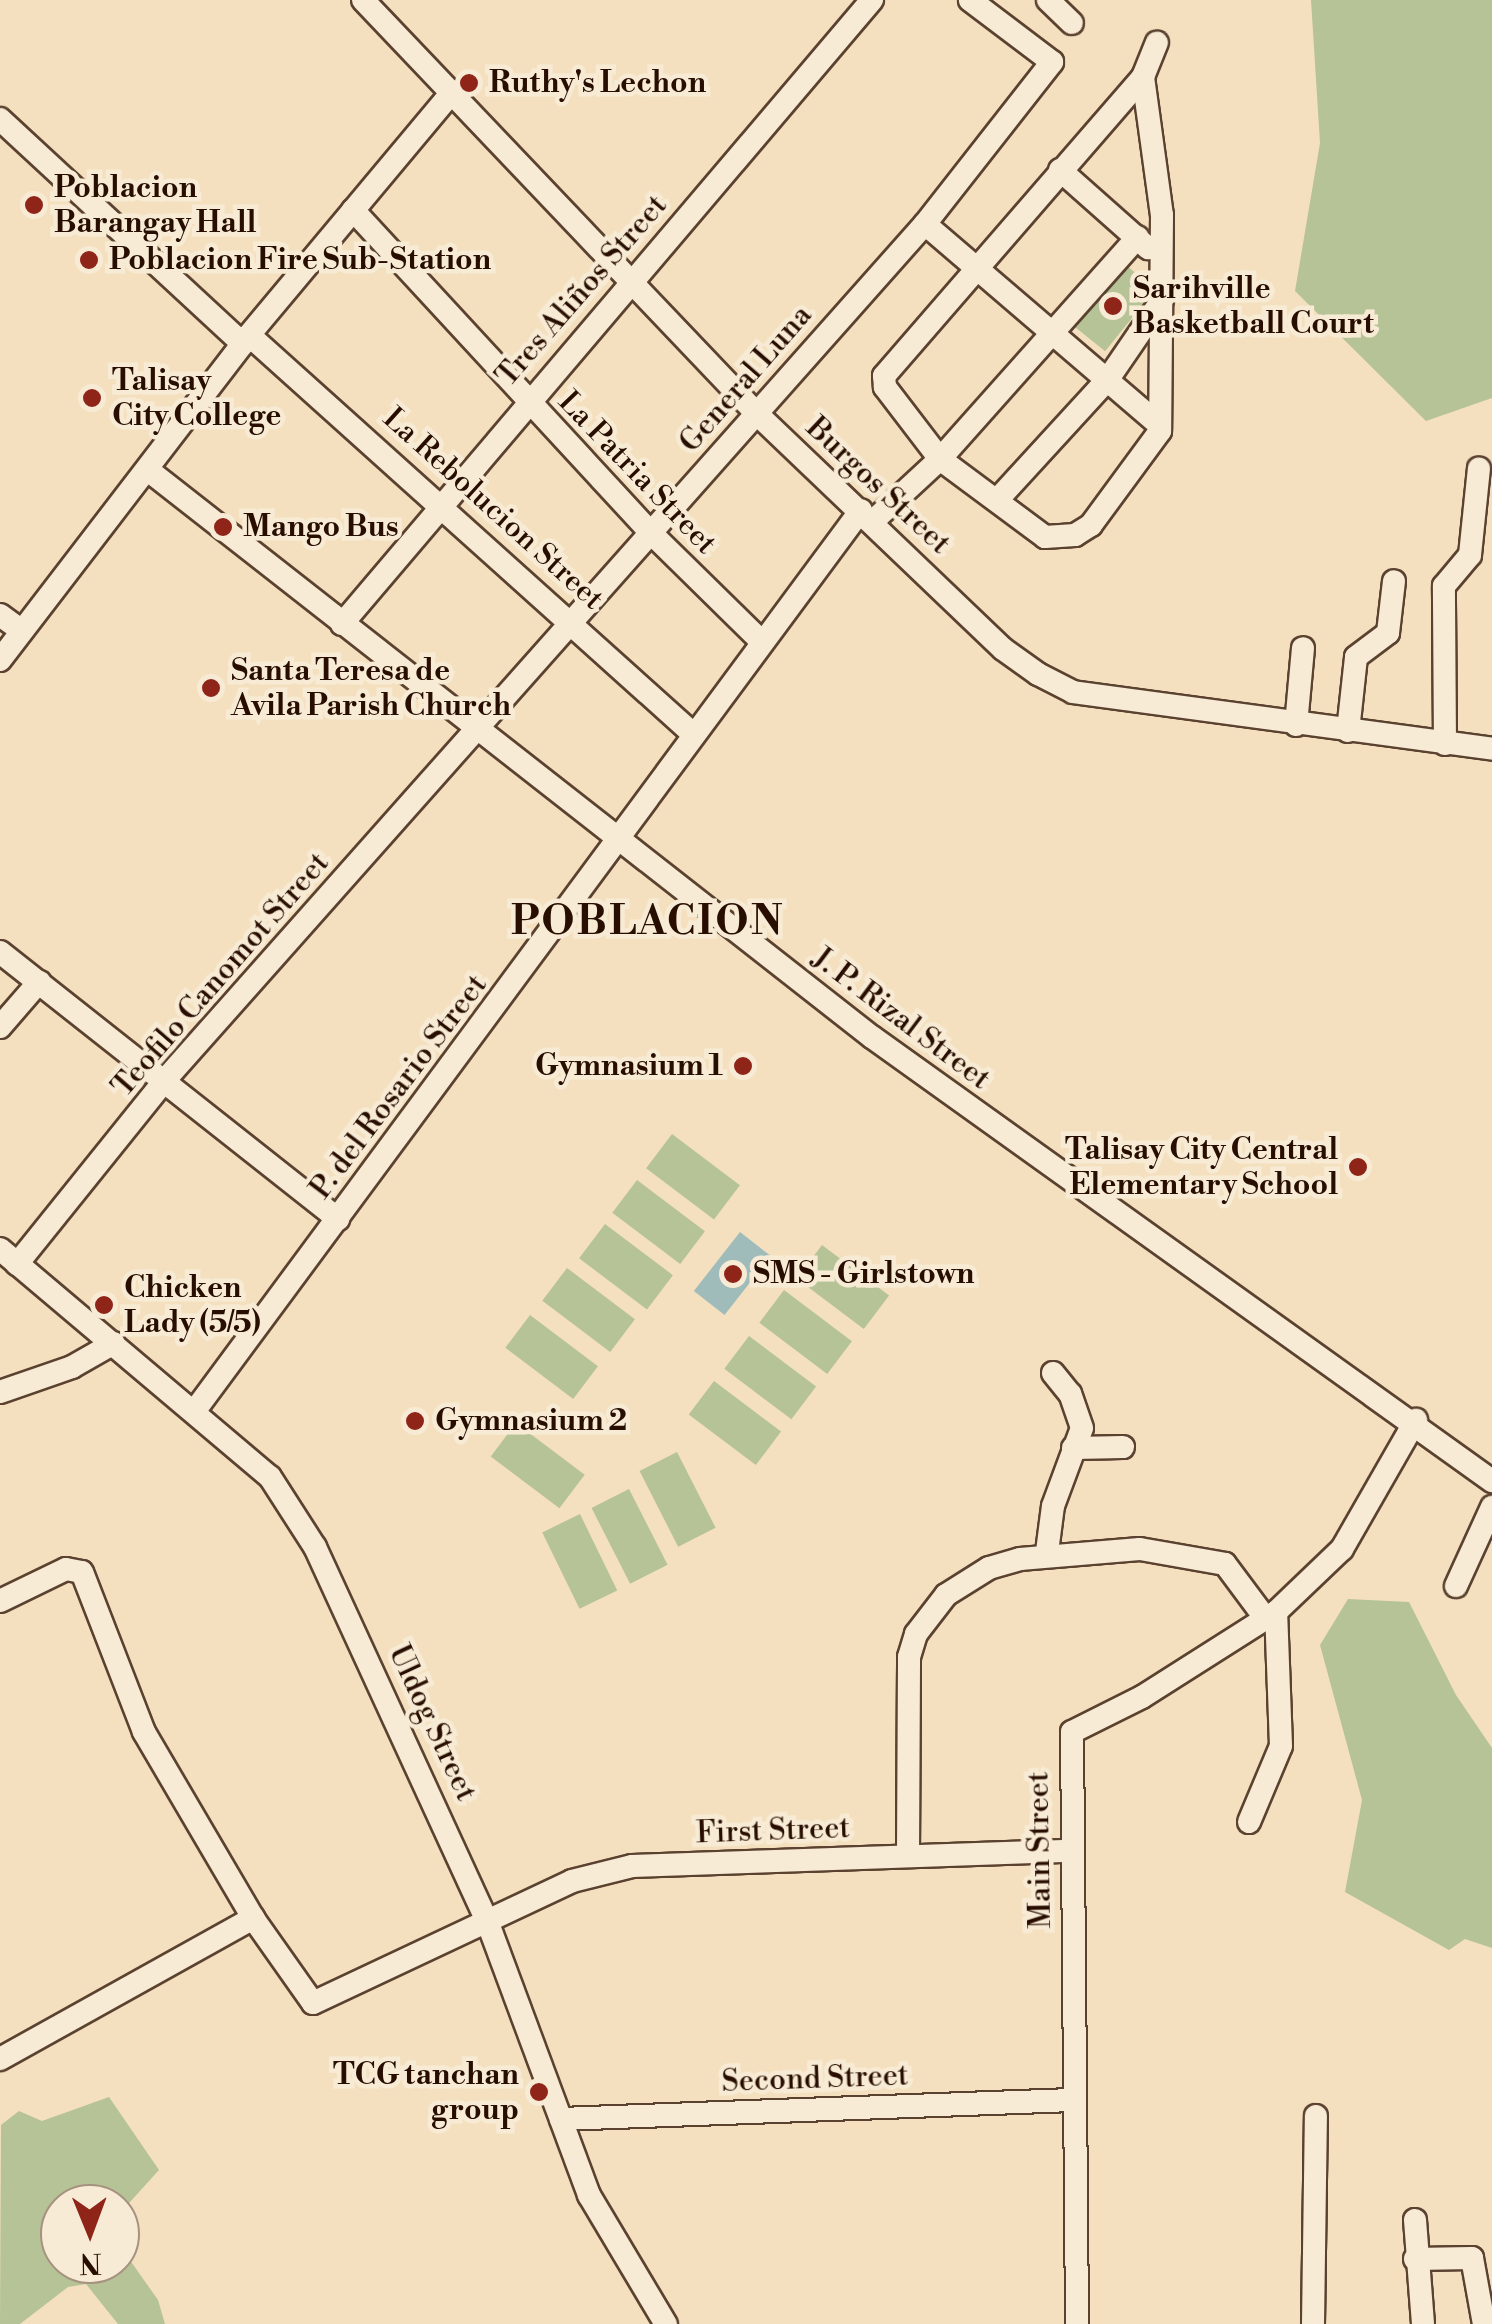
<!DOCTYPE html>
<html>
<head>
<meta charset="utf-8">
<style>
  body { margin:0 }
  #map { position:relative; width:1492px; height:2324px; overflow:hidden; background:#f4e0be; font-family:"Libre Bodoni",serif }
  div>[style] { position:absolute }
  .green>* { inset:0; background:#b5c396; transform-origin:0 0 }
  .water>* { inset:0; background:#9fbbba; transform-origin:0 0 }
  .roads { filter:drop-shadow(2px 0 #5b4230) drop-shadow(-2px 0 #5b4230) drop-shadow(0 2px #5b4230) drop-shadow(0 -2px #5b4230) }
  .minor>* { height:22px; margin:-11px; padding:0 11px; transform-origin:11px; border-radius:11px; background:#f8ebd5 }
  .dots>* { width:28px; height:28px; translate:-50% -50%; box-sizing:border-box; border:5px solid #f8ebd5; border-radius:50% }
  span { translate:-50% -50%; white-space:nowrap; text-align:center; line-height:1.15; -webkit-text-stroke:9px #f8ebd5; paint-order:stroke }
  .poi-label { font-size:30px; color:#280e00; font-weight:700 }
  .left { translate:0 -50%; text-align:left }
  .right { translate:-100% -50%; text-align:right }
  .street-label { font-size:30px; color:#280e00 }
  .district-label { font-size:40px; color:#280e00; font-weight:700; letter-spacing:2.5px }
  .north { position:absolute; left:40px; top:2184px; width:100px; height:100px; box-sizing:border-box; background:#f8ebd5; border:2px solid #a59380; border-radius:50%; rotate:179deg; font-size:28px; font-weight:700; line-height:40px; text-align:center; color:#280e00 }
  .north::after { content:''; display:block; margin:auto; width:35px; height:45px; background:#8f2418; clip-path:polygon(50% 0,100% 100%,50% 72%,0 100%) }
</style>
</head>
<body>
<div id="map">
  <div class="green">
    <div style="clip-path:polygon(1311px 0,1492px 0,1492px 398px,1426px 421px,1295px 291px,1320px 143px)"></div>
    <div style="left:1122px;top:262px;width:43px;height:80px;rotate:39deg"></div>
    <div style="left:672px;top:1134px;width:85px;height:43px;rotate:37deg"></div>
    <div style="left:637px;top:1180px;width:85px;height:41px;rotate:37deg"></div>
    <div style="left:605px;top:1224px;width:85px;height:43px;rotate:37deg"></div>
    <div style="left:822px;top:1245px;width:84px;height:42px;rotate:37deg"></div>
    <div style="left:567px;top:1268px;width:85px;height:41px;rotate:37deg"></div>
    <div style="left:784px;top:1290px;width:85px;height:41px;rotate:37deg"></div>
    <div style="left:530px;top:1315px;width:85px;height:41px;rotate:37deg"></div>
    <div style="left:749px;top:1336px;width:84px;height:41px;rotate:37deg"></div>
    <div style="left:714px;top:1381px;width:84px;height:42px;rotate:37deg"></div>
    <div style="left:516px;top:1423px;width:86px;height:42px;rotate:37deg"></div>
    <div style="left:677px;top:1452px;width:85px;height:42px;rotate:63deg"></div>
    <div style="left:629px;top:1489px;width:85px;height:42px;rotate:63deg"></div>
    <div style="left:580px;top:1514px;width:85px;height:42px;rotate:64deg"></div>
    <div style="clip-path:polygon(1348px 1599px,1409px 1602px,1456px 1695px,1492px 1748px,1492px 1948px,1465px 1939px,1449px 1950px,1345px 1892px,1362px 1800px,1320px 1645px)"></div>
    <div style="clip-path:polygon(109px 2097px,159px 2170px,120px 2213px,120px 2204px,60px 2204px,60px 2264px,120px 2264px,120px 2246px,158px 2300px,165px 2324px,118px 2324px,86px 2284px,68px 2287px,20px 2324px,0 2324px,1px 2125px,19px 2111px,42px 2121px)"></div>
  </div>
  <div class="water">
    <div style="left:740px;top:1232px;width:39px;height:75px;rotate:38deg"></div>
  </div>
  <div class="roads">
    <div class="minor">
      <div style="left:363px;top:0;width:569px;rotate:46.42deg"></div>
      <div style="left:755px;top:412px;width:343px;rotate:43.7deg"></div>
      <div style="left:1003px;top:649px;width:43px;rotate:35.5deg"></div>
      <div style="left:1038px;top:674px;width:39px;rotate:27deg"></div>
      <div style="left:1073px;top:692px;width:423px;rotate:7.7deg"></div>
      <div style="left:1048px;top:0;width:33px;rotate:44deg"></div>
      <div style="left:1143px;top:77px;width:139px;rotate:82.2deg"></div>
      <div style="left:1162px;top:215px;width:216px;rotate:90.5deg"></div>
      <div style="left:1160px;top:431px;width:117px;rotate:126.3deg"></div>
      <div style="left:1091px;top:525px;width:19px;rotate:148deg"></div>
      <div style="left:1075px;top:535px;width:30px;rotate:176deg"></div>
      <div style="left:1045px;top:537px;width:131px;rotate:-143.4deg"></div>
      <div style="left:940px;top:459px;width:91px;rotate:-127.4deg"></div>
      <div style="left:885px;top:387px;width:11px;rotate:-95deg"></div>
      <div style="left:884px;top:376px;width:396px;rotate:-49.1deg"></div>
      <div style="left:1143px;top:77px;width:37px;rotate:-68deg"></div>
      <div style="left:0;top:119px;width:331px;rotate:42.8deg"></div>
      <div style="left:1060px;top:170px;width:118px;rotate:41.6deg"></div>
      <div style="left:353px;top:210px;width:439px;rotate:47.3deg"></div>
      <div style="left:651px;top:533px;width:154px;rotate:44.5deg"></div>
      <div style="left:925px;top:224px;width:306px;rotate:40.6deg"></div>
      <div style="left:249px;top:335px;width:597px;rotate:41.94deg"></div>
      <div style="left:148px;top:470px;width:920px;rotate:38.07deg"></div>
      <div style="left:872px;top:1037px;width:763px;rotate:35.61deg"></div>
      <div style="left:999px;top:498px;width:161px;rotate:-47.5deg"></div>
      <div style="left:1108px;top:379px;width:96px;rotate:-55.6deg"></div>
      <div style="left:873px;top:521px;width:91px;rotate:-42.8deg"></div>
      <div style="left:940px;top:459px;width:297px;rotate:-48.3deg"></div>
      <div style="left:0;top:615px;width:27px;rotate:36deg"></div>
      <div style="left:342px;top:624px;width:819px;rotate:-49.66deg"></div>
      <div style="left:0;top:660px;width:409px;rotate:-52.5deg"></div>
      <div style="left:249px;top:335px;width:318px;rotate:-50.1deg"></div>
      <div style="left:1296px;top:725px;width:77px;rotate:-84.8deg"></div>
      <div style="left:1348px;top:731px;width:74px;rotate:-83.8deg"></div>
      <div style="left:1356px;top:657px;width:40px;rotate:-37deg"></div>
      <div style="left:1388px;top:633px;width:52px;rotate:-83.4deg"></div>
      <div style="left:1445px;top:744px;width:158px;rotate:-90.4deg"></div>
      <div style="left:1444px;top:586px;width:40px;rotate:-50deg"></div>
      <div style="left:1470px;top:555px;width:87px;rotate:-84.1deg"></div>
      <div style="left:0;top:952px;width:431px;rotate:38.3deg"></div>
      <div style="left:0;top:1027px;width:60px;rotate:-49.1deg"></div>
      <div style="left:0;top:1249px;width:353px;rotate:40.2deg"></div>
      <div style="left:270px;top:1477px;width:83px;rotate:57.3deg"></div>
      <div style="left:315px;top:1547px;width:409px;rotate:65.3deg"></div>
      <div style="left:486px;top:1918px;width:296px;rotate:69.6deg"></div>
      <div style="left:589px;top:2195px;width:150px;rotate:59.2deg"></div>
      <div style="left:17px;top:1264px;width:235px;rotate:-51.2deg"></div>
      <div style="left:164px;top:1081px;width:1146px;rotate:-48.4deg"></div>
      <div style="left:925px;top:224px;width:206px;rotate:-51.9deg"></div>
      <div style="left:1052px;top:62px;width:103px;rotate:-142.9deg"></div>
      <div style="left:0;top:1392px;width:76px;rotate:-19.1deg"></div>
      <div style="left:72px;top:1367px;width:48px;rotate:-29.7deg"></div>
      <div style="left:196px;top:1409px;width:1118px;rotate:-53.51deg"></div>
      <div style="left:1073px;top:1448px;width:50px;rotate:-1.1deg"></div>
      <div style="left:1047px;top:1552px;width:46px;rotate:-82.6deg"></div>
      <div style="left:1053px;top:1506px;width:83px;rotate:-69.6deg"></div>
      <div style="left:1082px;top:1428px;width:36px;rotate:-109deg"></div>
      <div style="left:1070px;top:1394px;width:27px;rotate:-129deg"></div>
      <div style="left:1456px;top:1586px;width:87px;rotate:-65.5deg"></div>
      <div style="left:0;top:1601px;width:73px;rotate:-25.9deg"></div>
      <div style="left:66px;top:1569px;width:16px;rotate:11deg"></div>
      <div style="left:82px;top:1572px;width:172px;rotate:68.8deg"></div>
      <div style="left:144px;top:1732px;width:216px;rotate:59.6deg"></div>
      <div style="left:253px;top:1918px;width:104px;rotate:54.8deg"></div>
      <div style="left:313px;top:2003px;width:286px;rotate:-25.2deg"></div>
      <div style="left:572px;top:1881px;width:62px;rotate:-14deg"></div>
      <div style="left:632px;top:1866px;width:440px;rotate:-2deg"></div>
      <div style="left:1249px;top:1822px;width:82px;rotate:-67.2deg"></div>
      <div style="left:1281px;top:1746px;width:134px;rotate:-92.1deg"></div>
      <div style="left:908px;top:1855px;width:198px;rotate:-89.7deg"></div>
      <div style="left:909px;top:1657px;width:24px;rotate:-73deg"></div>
      <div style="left:916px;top:1634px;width:49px;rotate:-52.4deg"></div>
      <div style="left:946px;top:1595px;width:51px;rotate:-32.1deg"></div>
      <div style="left:989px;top:1568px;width:32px;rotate:-16deg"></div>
      <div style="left:1020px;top:1559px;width:120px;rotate:-4.8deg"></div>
      <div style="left:1140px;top:1549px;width:86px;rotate:10deg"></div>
      <div style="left:1225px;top:1564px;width:69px;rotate:53.3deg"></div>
      <div style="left:0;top:2059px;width:290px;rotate:-29.1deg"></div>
      <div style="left:561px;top:2119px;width:510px;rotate:-2.13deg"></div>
      <div style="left:1415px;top:2220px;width:104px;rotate:85.6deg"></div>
      <div style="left:1415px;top:2259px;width:57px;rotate:-1deg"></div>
      <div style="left:1472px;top:2258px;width:67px;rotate:79.7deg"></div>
      <div style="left:1077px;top:2324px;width:592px;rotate:-90.48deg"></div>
      <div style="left:1072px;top:1732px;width:78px;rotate:-26.6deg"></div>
      <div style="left:1142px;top:1697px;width:159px;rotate:-32.4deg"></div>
      <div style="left:1276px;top:1612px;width:91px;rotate:-43.7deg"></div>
      <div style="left:1342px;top:1549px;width:149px;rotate:-60.2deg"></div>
      <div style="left:1313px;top:2324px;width:208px;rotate:-89.2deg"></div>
    </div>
  </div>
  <div class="dots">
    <div style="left:469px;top:83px;background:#8f2418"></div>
    <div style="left:34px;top:205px;background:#8f2418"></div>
    <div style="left:89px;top:260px;background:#8f2418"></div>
    <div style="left:1113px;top:306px;background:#8f2418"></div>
    <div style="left:92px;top:398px;background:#8f2418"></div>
    <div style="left:223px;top:527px;background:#8f2418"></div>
    <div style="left:211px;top:688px;background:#8f2418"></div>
    <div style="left:743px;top:1066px;background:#8f2418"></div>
    <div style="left:1358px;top:1167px;background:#8f2418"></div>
    <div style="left:733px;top:1274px;background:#8f2418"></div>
    <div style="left:104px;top:1305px;background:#8f2418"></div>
    <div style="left:415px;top:1421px;background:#8f2418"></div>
    <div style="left:539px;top:2092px;background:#8f2418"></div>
  </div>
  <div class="poi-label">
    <span class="left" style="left:489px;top:83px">Ruthy's Lechon</span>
    <span class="left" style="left:54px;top:205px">Poblacion<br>Barangay Hall</span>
    <span class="left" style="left:109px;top:260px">Poblacion Fire Sub-Station</span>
    <span class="left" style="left:1133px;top:306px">Sarihville<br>Basketball Court</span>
    <span class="left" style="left:112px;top:398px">Talisay<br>City College</span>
    <span class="left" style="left:243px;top:527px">Mango Bus</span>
    <span class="left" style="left:231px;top:688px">Santa Teresa de<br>Avila Parish Church</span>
    <span class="right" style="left:723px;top:1066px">Gymnasium 1</span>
    <span class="right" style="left:1338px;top:1167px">Talisay City Central<br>Elementary School</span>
    <span class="left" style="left:753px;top:1274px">SMS - Girlstown</span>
    <span class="left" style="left:124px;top:1305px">Chicken<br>Lady (5/5)</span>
    <span class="left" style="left:435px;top:1421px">Gymnasium 2</span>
    <span class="right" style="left:519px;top:2092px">TCG tanchan<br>group</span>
  </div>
  <div class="street-label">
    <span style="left:582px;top:291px;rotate:-49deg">Tres Aliños Street</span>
    <span style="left:746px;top:379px;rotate:-49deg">General Luna</span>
    <span style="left:637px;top:473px;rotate:46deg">La Patria Street</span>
    <span style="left:878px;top:486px;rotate:43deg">Burgos Street</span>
    <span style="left:493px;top:509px;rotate:42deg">La Rebolucion Street</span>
    <span style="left:221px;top:975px;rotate:-49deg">Teofilo Canomot Street</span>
    <span style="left:901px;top:1019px;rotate:37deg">J. P. Rizal Street</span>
    <span style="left:399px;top:1087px;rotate:-53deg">P. del Rosario Street</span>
    <span style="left:432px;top:1723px;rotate:65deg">Uldog Street</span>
    <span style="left:773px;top:1831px;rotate:-2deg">First Street</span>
    <span style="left:1040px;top:1850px;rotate:-91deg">Main Street</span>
    <span style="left:815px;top:2079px;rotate:-2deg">Second Street</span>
  </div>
  <div class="district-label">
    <span style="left:648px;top:922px">POBLACION</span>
  </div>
  <div class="north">N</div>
</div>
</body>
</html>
